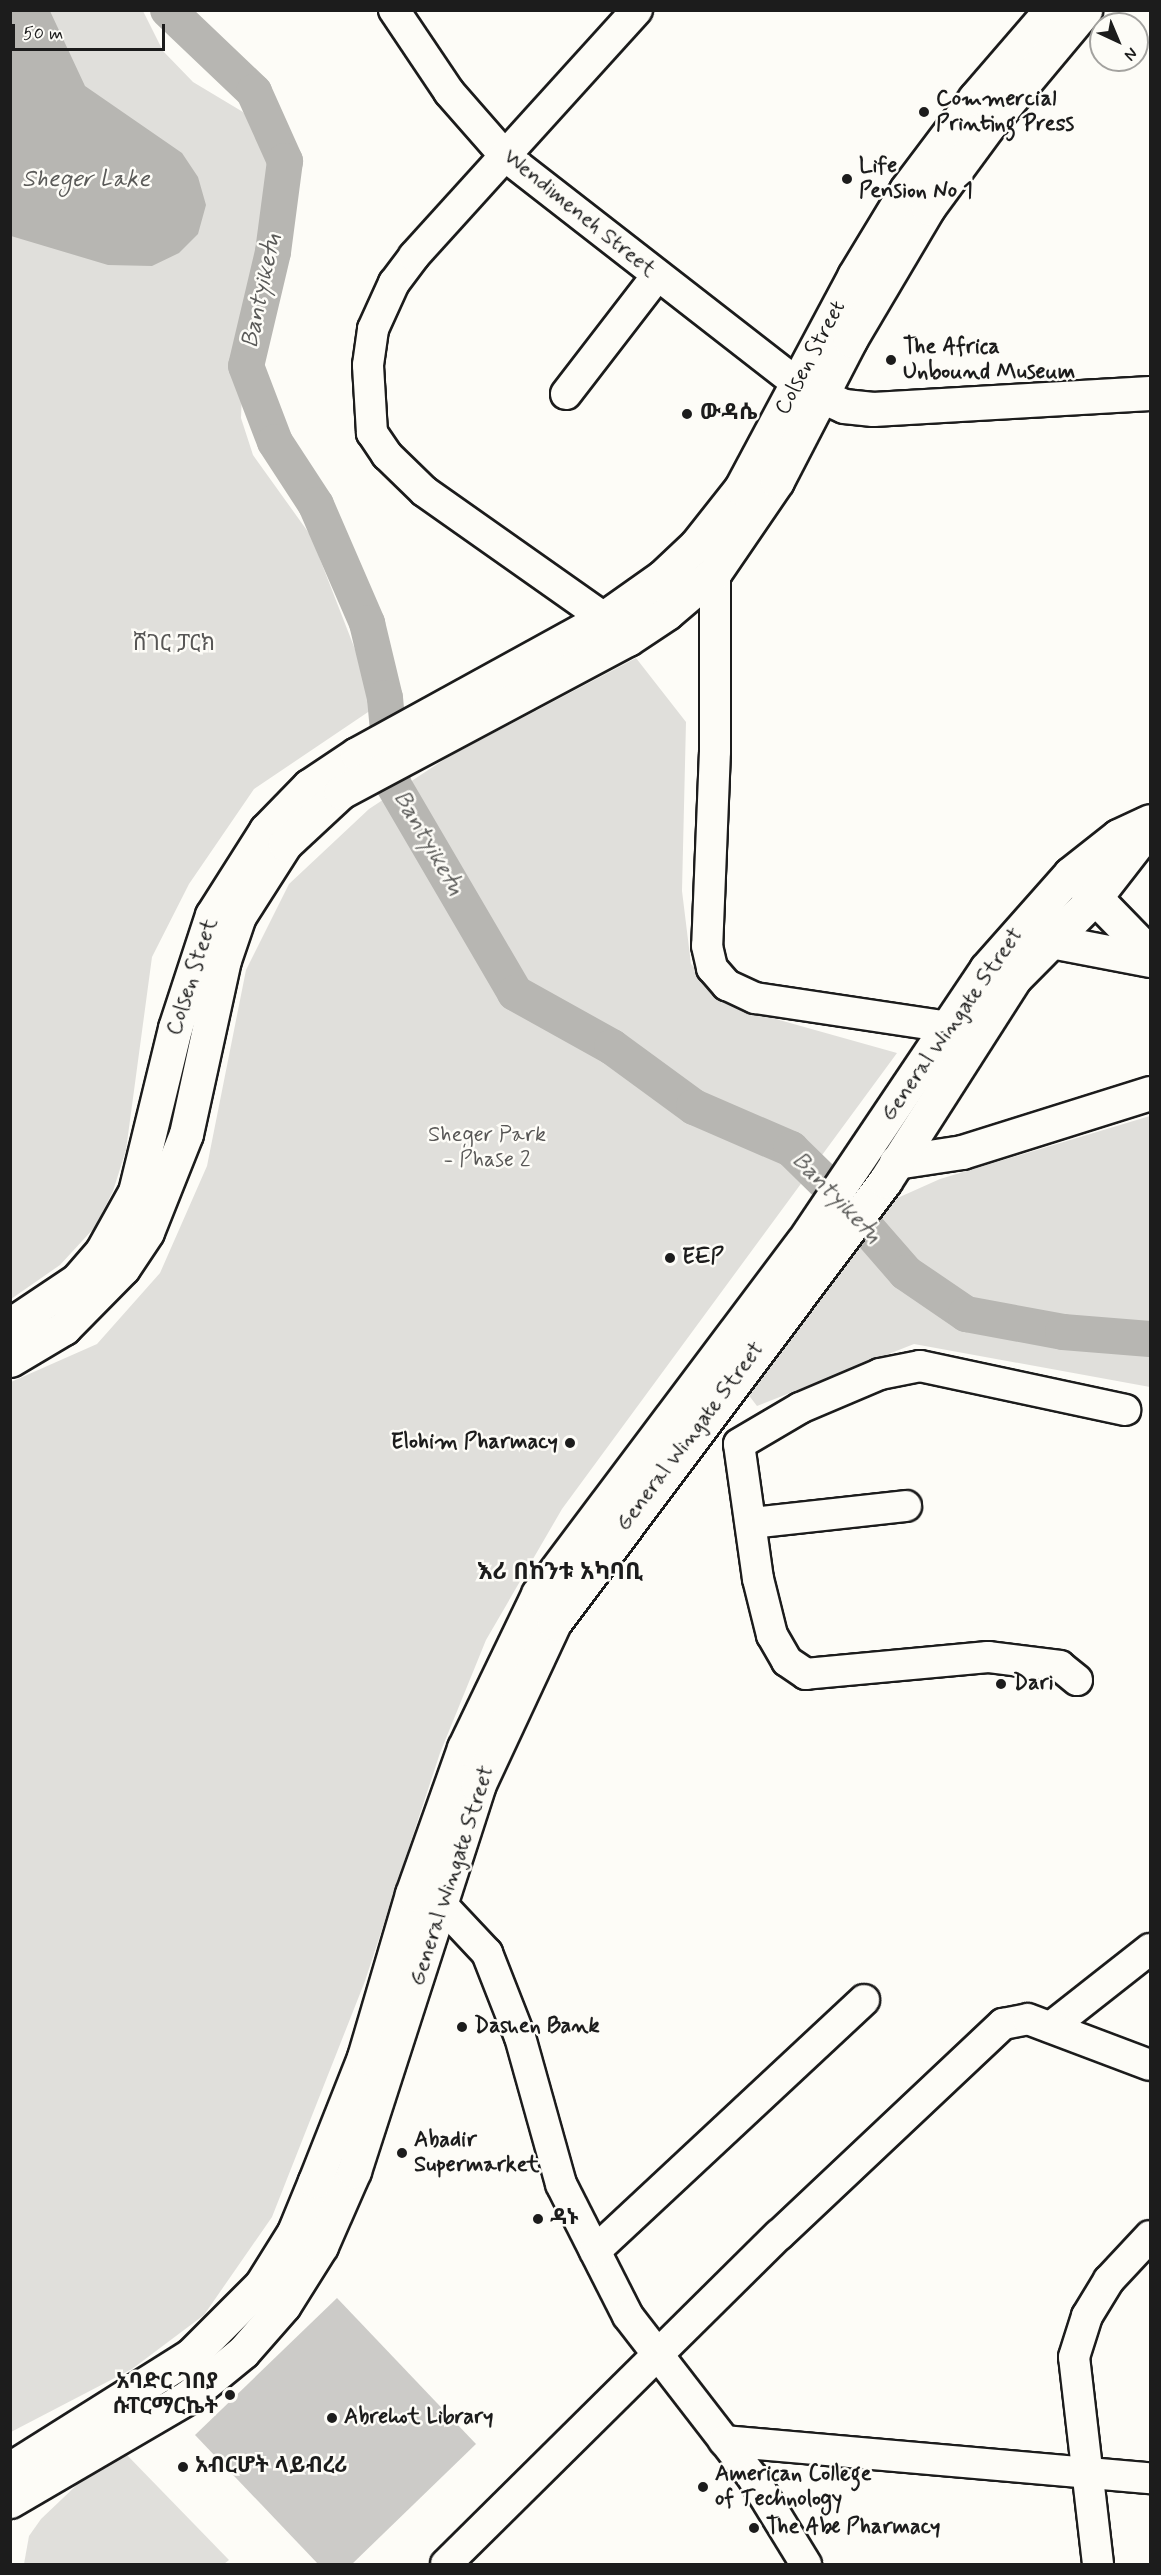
<!DOCTYPE html>
<html>
<head>
<meta charset="utf-8">
<style>
  body { margin:0 }
  #map { position:relative; width:1161px; height:2575px; overflow:hidden; background:#fdfcf7; font-family:Mynerve,"Noto Sans Ethiopic",sans-serif }
  div>[style] { position:absolute }
  .green>* { inset:0; background:#e0dfdb }
  .water>* { inset:0; background:#b7b6b2 }
  .river>* { height:36px; margin:-18px; padding:0 18px; transform-origin:18px; border-radius:18px; background:#b7b6b2 }
  .building>* { inset:0; background:#cccbc8 }
  .roads { filter:drop-shadow(2px 0 #1c1c1c) drop-shadow(-2px 0 #1c1c1c) drop-shadow(0 2px #1c1c1c) drop-shadow(0 -2px #1c1c1c) }
  .minor>* { height:30px; margin:-15px; padding:0 15px; transform-origin:15px; border-radius:15px; background:#fdfcf7 }
  .major>* { height:33px; margin:-16.5px; padding:0 16.5px; transform-origin:16.5px; border-radius:16.5px; background:#fdfcf7 }
  .dots>* { width:16px; height:16px; translate:-50% -50%; box-sizing:border-box; border:3px solid #fdfcf7; border-radius:50% }
  span { translate:-50% -50%; white-space:nowrap; text-align:center; line-height:1.15; -webkit-text-stroke:5px #fdfcf7; paint-order:stroke }
  .poi-label { font-size:22px; color:#1c1c1c; font-weight:700 }
  .left { translate:0 -50%; text-align:left }
  .right { translate:-100% -50%; text-align:right }
  .street-label { font-size:22px; color:#1c1c1c }
  .park-label { font-size:22px; color:#575655 }
  .water-label { font-size:24px; color:#5a5a58; font-style:italic }
  .neighbourhood-label { font-size:24px; color:#1c1c1c; font-weight:700 }
  .frame { position:absolute; inset:0; border:12px solid #1c1c1c; pointer-events:none }
  .north { position:absolute; left:1089px; top:12px; width:60px; height:60px; box-sizing:border-box; background:#fdfcf7; border:2px solid #a3a29f; border-radius:50%; rotate:136deg; font-size:16px; font-weight:700; line-height:24px; text-align:center; color:#1c1c1c }
  .north::after { content:''; display:block; margin:auto; width:21px; height:27px; background:#1c1c1c; clip-path:polygon(50% 0,100% 100%,50% 72%,0 100%) }
  .scale { position:absolute; left:12px; top:24px; width:153px; height:27px; box-sizing:border-box; border:3px solid #1c1c1c; border-top:0; padding-left:8px; font-size:18px; line-height:21px; white-space:nowrap; color:#1c1c1c; -webkit-text-stroke:4px #fdfcf7; paint-order:stroke }
</style>
</head>
<body>
<div id="map">
  <div class="green">
    <div style="clip-path:polygon(11px 11px,143px 11px,163px 51px,193px 82px,243px 112px,262px 136px,276px 169px,279px 211px,245px 316px,241px 418px,253px 455px,311px 536px,377px 706px,254px 789px,189px 884px,152px 957px,126px 1150px,113px 1191px,95px 1227px,60px 1265px,11px 1299px)"></div>
    <div style="clip-path:polygon(636px 658px,686px 722px,682px 891px,691px 964px,733px 1007px,897px 1053px,562px 1509px,486px 1640px,440px 1753px,365px 1981px,272px 2217px,204px 2315px,132px 2369px,11px 2432px,11px 1382px,97px 1344px,160px 1273px,207px 1166px,246px 970px,289px 884px,369px 809px,448px 757px)"></div>
    <div style="clip-path:polygon(1150px 1116px,1150px 1387px,914px 1344px,757px 1406px,744px 1389px,893px 1200px,940px 1179px)"></div>
    <div style="clip-path:polygon(125px 2453px,229px 2560px,224px 2564px,24px 2564px,29px 2536px,41px 2519px,83px 2479px)"></div>
  </div>
  <div class="water">
    <div style="clip-path:polygon(11px 10px,50px 11px,85px 86px,182px 153px,198px 177px,206px 205px,198px 234px,179px 253px,152px 266px,108px 265px,11px 236px)"></div>
  </div>
  <div class="river">
    <div style="left:168px;top:10px;width:119px;rotate:43.6deg"></div>
    <div style="left:254px;top:92px;width:76px;rotate:65.8deg"></div>
    <div style="left:285px;top:161px;width:92px;rotate:97.5deg"></div>
    <div style="left:273px;top:252px;width:117px;rotate:103.3deg"></div>
    <div style="left:246px;top:366px;width:81px;rotate:69.1deg"></div>
    <div style="left:275px;top:442px;width:75px;rotate:56.9deg"></div>
    <div style="left:316px;top:505px;width:129px;rotate:66.6deg"></div>
    <div style="left:367px;top:623px;width:77px;rotate:76.5deg"></div>
    <div style="left:385px;top:698px;width:86px;rotate:84.7deg"></div>
    <div style="left:393px;top:784px;width:242px;rotate:59.7deg"></div>
    <div style="left:515px;top:993px;width:111px;rotate:29.1deg"></div>
    <div style="left:612px;top:1047px;width:102px;rotate:36.2deg"></div>
    <div style="left:694px;top:1107px;width:106px;rotate:23.4deg"></div>
    <div style="left:791px;top:1149px;width:66px;rotate:44.4deg"></div>
    <div style="left:838px;top:1195px;width:103px;rotate:48.9deg"></div>
    <div style="left:906px;top:1273px;width:73px;rotate:34.3deg"></div>
    <div style="left:966px;top:1314px;width:99px;rotate:10.5deg"></div>
    <div style="left:1063px;top:1332px;width:87px;rotate:4.6deg"></div>
  </div>
  <div class="building">
    <div style="clip-path:polygon(337px 2298px,476px 2444px,351px 2565px,319px 2565px,195px 2435px)"></div>
  </div>
  <div class="roads">
    <div class="minor">
      <div style="left:394px;top:10px;width:99px;rotate:56.1deg"></div>
      <div style="left:449px;top:92px;width:85px;rotate:48.8deg"></div>
      <div style="left:505px;top:156px;width:371px;rotate:37.9deg"></div>
      <div style="left:566px;top:394px;width:148px;rotate:-52.4deg"></div>
      <div style="left:715px;top:572px;width:179px;rotate:90deg"></div>
      <div style="left:715px;top:751px;width:195px;rotate:92.3deg"></div>
      <div style="left:707px;top:946px;width:23px;rotate:77deg"></div>
      <div style="left:712px;top:968px;width:23px;rotate:49deg"></div>
      <div style="left:727px;top:985px;width:31px;rotate:25deg"></div>
      <div style="left:755px;top:998px;width:195px;rotate:8.5deg"></div>
      <div style="left:604px;top:618px;width:220px;rotate:-144.8deg"></div>
      <div style="left:424px;top:491px;width:52px;rotate:-135.8deg"></div>
      <div style="left:387px;top:455px;width:27px;rotate:-124deg"></div>
      <div style="left:372px;top:433px;width:68px;rotate:-93.4deg"></div>
      <div style="left:368px;top:365px;width:36px;rotate:-82deg"></div>
      <div style="left:373px;top:329px;width:51px;rotate:-65.5deg"></div>
      <div style="left:394px;top:283px;width:34px;rotate:-53deg"></div>
      <div style="left:414px;top:256px;width:332px;rotate:-47.8deg"></div>
      <div style="left:752px;top:1523px;width:155px;rotate:-6.3deg"></div>
      <div style="left:1077px;top:1680px;width:22px;rotate:-141deg"></div>
      <div style="left:1060px;top:1666px;width:73px;rotate:-172.9deg"></div>
      <div style="left:988px;top:1657px;width:183px;rotate:174.7deg"></div>
      <div style="left:806px;top:1674px;width:23px;rotate:-146deg"></div>
      <div style="left:787px;top:1661px;width:30px;rotate:-120deg"></div>
      <div style="left:772px;top:1635px;width:58px;rotate:-104deg"></div>
      <div style="left:758px;top:1579px;width:136px;rotate:-98deg"></div>
      <div style="left:739px;top:1444px;width:71px;rotate:-30.5deg"></div>
      <div style="left:800px;top:1408px;width:87px;rotate:-23deg"></div>
      <div style="left:880px;top:1374px;width:41px;rotate:-11.3deg"></div>
      <div style="left:920px;top:1366px;width:210px;rotate:12.1deg"></div>
      <div style="left:421px;top:1897px;width:20px;rotate:18deg"></div>
      <div style="left:440px;top:1903px;width:69px;rotate:46.8deg"></div>
      <div style="left:487px;top:1953px;width:90px;rotate:68.6deg"></div>
      <div style="left:520px;top:2037px;width:153px;rotate:74.4deg"></div>
      <div style="left:561px;top:2184px;width:148px;rotate:63.1deg"></div>
      <div style="left:628px;top:2316px;width:205px;rotate:52.3deg"></div>
      <div style="left:753px;top:2478px;width:101px;rotate:58.4deg"></div>
      <div style="left:1051px;top:2027px;width:126px;rotate:-38.2deg"></div>
      <div style="left:595px;top:2251px;width:368px;rotate:-43deg"></div>
      <div style="left:724px;top:2441px;width:428px;rotate:5deg"></div>
      <div style="left:446px;top:2564px;width:468px;rotate:-44.7deg"></div>
      <div style="left:779px;top:2235px;width:308px;rotate:-43.3deg"></div>
      <div style="left:1003px;top:2024px;width:25px;rotate:-11deg"></div>
      <div style="left:1028px;top:2019px;width:130px;rotate:20.7deg"></div>
      <div style="left:1098px;top:2564px;width:208px;rotate:-96.6deg"></div>
      <div style="left:1074px;top:2357px;width:43px;rotate:-72.4deg"></div>
      <div style="left:1087px;top:2316px;width:42px;rotate:-58.6deg"></div>
      <div style="left:1109px;top:2280px;width:60px;rotate:-47deg"></div>
    </div>
    <div class="major">
      <div style="left:802px;top:387px;width:46px;rotate:24.3deg"></div>
      <div style="left:844px;top:406px;width:29px;rotate:6deg"></div>
      <div style="left:873px;top:409px;width:277px;rotate:-3.3deg"></div>
      <div style="left:1081px;top:883px;width:99px;rotate:45.8deg"></div>
      <div style="left:1051px;top:941px;width:101px;rotate:10.9deg"></div>
      <div style="left:896px;top:1162px;width:67px;rotate:-8.6deg"></div>
      <div style="left:962px;top:1152px;width:197px;rotate:-17.4deg"></div>
      <div style="left:10px;top:1325px;width:81px;rotate:-33.9deg"></div>
      <div style="left:77px;top:1280px;width:38px;rotate:-49deg"></div>
      <div style="left:102px;top:1251px;width:68px;rotate:-60.8deg"></div>
      <div style="left:135px;top:1192px;width:169px;rotate:-76.3deg"></div>
      <div style="left:175px;top:1028px;width:119px;rotate:-71.9deg"></div>
      <div style="left:212px;top:915px;width:101px;rotate:-57.6deg"></div>
      <div style="left:266px;top:830px;width:62px;rotate:-45.7deg"></div>
      <div style="left:309px;top:786px;width:58px;rotate:-33.7deg"></div>
      <div style="left:357px;top:754px;width:282px;rotate:-28.8deg"></div>
      <div style="left:604px;top:618px;width:71px;rotate:-35.3deg"></div>
      <div style="left:662px;top:577px;width:47px;rotate:-43.3deg"></div>
      <div style="left:696px;top:545px;width:73px;rotate:-51.7deg"></div>
      <div style="left:741px;top:488px;width:240px;rotate:-61.9deg"></div>
      <div style="left:854px;top:276px;width:100px;rotate:-58.8deg"></div>
      <div style="left:906px;top:190px;width:115px;rotate:-53.1deg"></div>
      <div style="left:975px;top:98px;width:116px;rotate:-49.2deg"></div>
      <div style="left:10px;top:1360px;width:63px;rotate:-30.7deg"></div>
      <div style="left:64px;top:1328px;width:84px;rotate:-45.5deg"></div>
      <div style="left:123px;top:1268px;width:43px;rotate:-56.3deg"></div>
      <div style="left:147px;top:1232px;width:105px;rotate:-68.3deg"></div>
      <div style="left:186px;top:1134px;width:178px;rotate:-77.7deg"></div>
      <div style="left:224px;top:960px;width:46px;rotate:-71.2deg"></div>
      <div style="left:239px;top:916px;width:85px;rotate:-57.4deg"></div>
      <div style="left:285px;top:844px;width:76px;rotate:-42.9deg"></div>
      <div style="left:341px;top:792px;width:325px;rotate:-28.1deg"></div>
      <div style="left:628px;top:639px;width:47px;rotate:-33.7deg"></div>
      <div style="left:667px;top:613px;width:63px;rotate:-40.5deg"></div>
      <div style="left:715px;top:572px;width:110px;rotate:-55.7deg"></div>
      <div style="left:777px;top:481px;width:159px;rotate:-62.6deg"></div>
      <div style="left:850px;top:340px;width:153px;rotate:-59.4deg"></div>
      <div style="left:928px;top:208px;width:103px;rotate:-53.7deg"></div>
      <div style="left:989px;top:125px;width:150px;rotate:-50.1deg"></div>
      <div style="left:10px;top:2469px;width:214px;rotate:-32.2deg"></div>
      <div style="left:191px;top:2355px;width:99px;rotate:-45deg"></div>
      <div style="left:261px;top:2285px;width:62px;rotate:-58.1deg"></div>
      <div style="left:294px;top:2232px;width:55px;rotate:-67.6deg"></div>
      <div style="left:315px;top:2181px;width:133px;rotate:-68.4deg"></div>
      <div style="left:364px;top:2057px;width:170px;rotate:-73.6deg"></div>
      <div style="left:412px;top:1894px;width:155px;rotate:-70.4deg"></div>
      <div style="left:464px;top:1748px;width:171px;rotate:-64.3deg"></div>
      <div style="left:538px;top:1594px;width:439px;rotate:-53.1deg"></div>
      <div style="left:802px;top:1243px;width:330px;rotate:-56.1deg"></div>
      <div style="left:986px;top:969px;width:127px;rotate:-48.5deg"></div>
      <div style="left:1070px;top:874px;width:61px;rotate:-38.4deg"></div>
      <div style="left:1118px;top:836px;width:35px;rotate:-25deg"></div>
      <div style="left:10px;top:2501px;width:206px;rotate:-30.3deg"></div>
      <div style="left:188px;top:2397px;width:71px;rotate:-39.3deg"></div>
      <div style="left:243px;top:2352px;width:62px;rotate:-48.9deg"></div>
      <div style="left:284px;top:2305px;width:70px;rotate:-57.9deg"></div>
      <div style="left:321px;top:2246px;width:82px;rotate:-66.3deg"></div>
      <div style="left:354px;top:2171px;width:404px;rotate:-72.1deg"></div>
      <div style="left:478px;top:1786px;width:180px;rotate:-65deg"></div>
      <div style="left:554px;top:1623px;width:552px;rotate:-53.17deg"></div>
      <div style="left:885px;top:1181px;width:241px;rotate:-57.4deg"></div>
      <div style="left:1015px;top:978px;width:117px;rotate:-45.3deg"></div>
      <div style="left:1097px;top:895px;width:86px;rotate:-52.1deg"></div>
    </div>
  </div>
  <div class="dots">
    <div style="left:924px;top:112px;background:#1c1c1c"></div>
    <div style="left:847px;top:179px;background:#1c1c1c"></div>
    <div style="left:891px;top:360px;background:#1c1c1c"></div>
    <div style="left:687px;top:414px;background:#1c1c1c"></div>
    <div style="left:670px;top:1258px;background:#1c1c1c"></div>
    <div style="left:570px;top:1443px;background:#1c1c1c"></div>
    <div style="left:1001px;top:1684px;background:#1c1c1c"></div>
    <div style="left:462px;top:2027px;background:#1c1c1c"></div>
    <div style="left:402px;top:2153px;background:#1c1c1c"></div>
    <div style="left:538px;top:2219px;background:#1c1c1c"></div>
    <div style="left:230px;top:2395px;background:#1c1c1c"></div>
    <div style="left:332px;top:2418px;background:#1c1c1c"></div>
    <div style="left:183px;top:2467px;background:#1c1c1c"></div>
    <div style="left:703px;top:2487px;background:#1c1c1c"></div>
    <div style="left:754px;top:2528px;background:#1c1c1c"></div>
  </div>
  <div class="poi-label">
    <span class="left" style="left:936px;top:112px">Commercial<br>Printing Press</span>
    <span class="left" style="left:859px;top:179px">Life<br>Pension No 1</span>
    <span class="left" style="left:903px;top:360px">The Africa<br>Unbound Museum</span>
    <span class="left" style="left:700px;top:414px">ውዳሴ</span>
    <span class="left" style="left:682px;top:1258px">EEP</span>
    <span class="right" style="left:558px;top:1443px">Elohim Pharmacy</span>
    <span class="left" style="left:1013px;top:1684px">Dari</span>
    <span class="left" style="left:474px;top:2027px">Dashen Bank</span>
    <span class="left" style="left:414px;top:2153px">Abadir<br>Supermarket</span>
    <span class="left" style="left:550px;top:2219px">ዳኑ</span>
    <span class="right" style="left:218px;top:2395px">አባድር ገበያ<br>ሱፐርማርኬት</span>
    <span class="left" style="left:344px;top:2418px">Abrehot Library</span>
    <span class="left" style="left:195px;top:2467px">አብርሆት ላይብረሪ</span>
    <span class="left" style="left:715px;top:2487px">American College<br>of Technology</span>
    <span class="left" style="left:766px;top:2528px">The Abe Pharmacy</span>
  </div>
  <div class="street-label">
    <span style="left:579px;top:214px;rotate:39deg">Wendimeneh Street</span>
    <span style="left:811px;top:358px;rotate:-62deg">Colsen Street</span>
    <span style="left:193px;top:977px;rotate:-72deg">Colsen Steet</span>
    <span style="left:953px;top:1025px;rotate:-55deg">General Wingate Street</span>
    <span style="left:691px;top:1437px;rotate:-53deg">General Wingate Street</span>
    <span style="left:453px;top:1876px;rotate:-72deg">General Wingate Street</span>
  </div>
  <div class="park-label">
    <span style="left:174px;top:645px">ሸገር ፓርክ</span>
    <span style="left:487px;top:1148px">Sheger Park<br>- Phase 2</span>
  </div>
  <div class="water-label">
    <span style="left:86px;top:180px">Sheger Lake</span>
    <span style="left:262px;top:291px;rotate:-78deg">Bantyiketu</span>
    <span style="left:428px;top:843px;rotate:60deg">Bantyiketu</span>
    <span style="left:836px;top:1198px;rotate:46deg">Bantyiketu</span>
  </div>
  <div class="neighbourhood-label">
    <span style="left:560px;top:1573px">እሪ በከንቱ አካባቢ</span>
  </div>
  <div class="frame"></div>
  <div class="north">N</div>
  <div class="scale">50 m</div>
</div>
</body>
</html>
